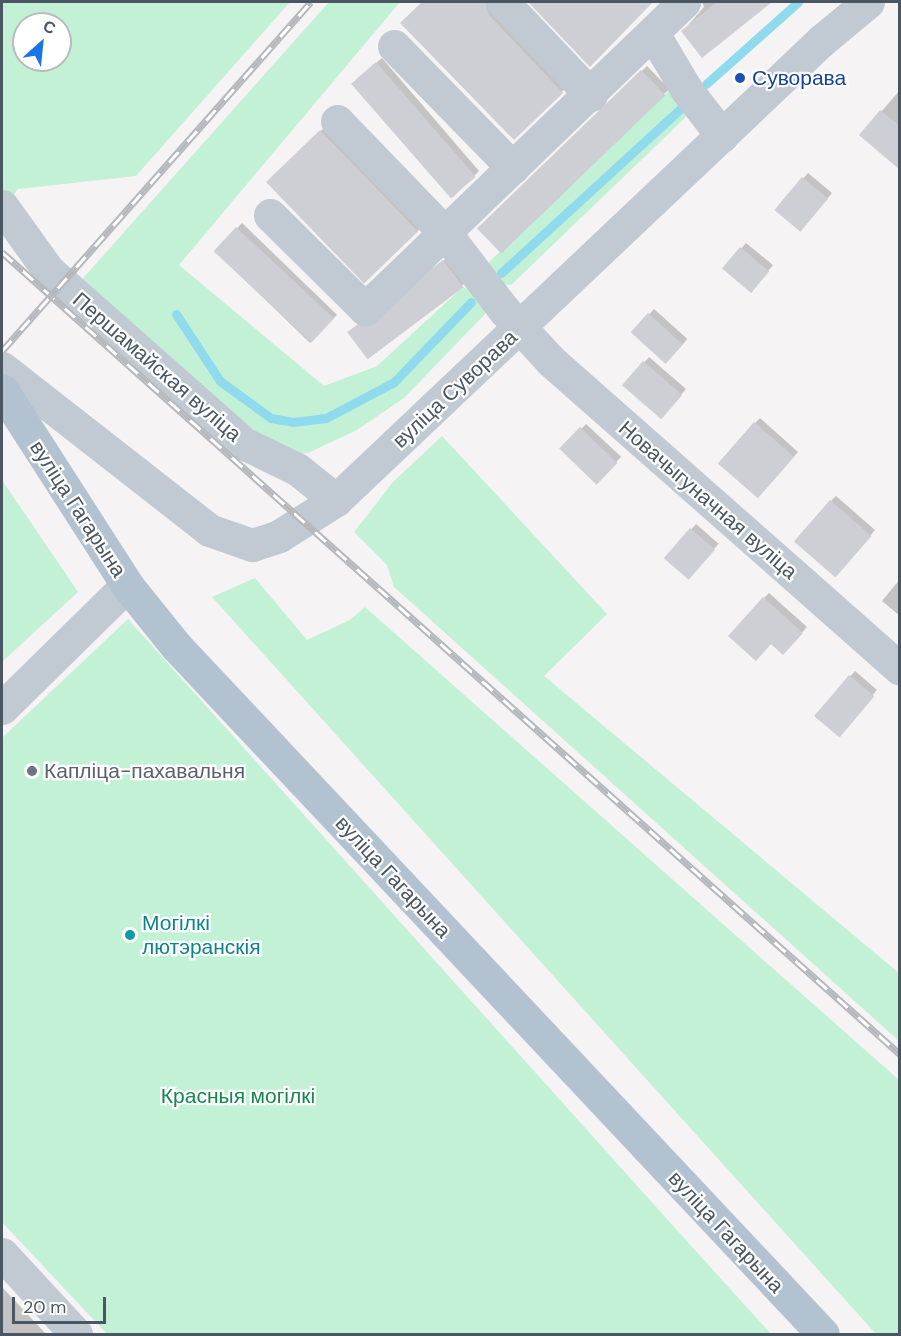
<!DOCTYPE html>
<html>
<head>
<meta charset="utf-8">
<style>
  body { margin:0 }
  #map { position:relative; width:901px; height:1336px; overflow:hidden; background:#f5f3f3; font-family:"DM Sans",sans-serif }
  div>[style] { position:absolute }
  .green>* { inset:0; background:#c3f1d5 }
  .shadow>* { inset:0; background:#0003; transform-origin:0 0 }
  .stream>* { height:9px; margin:-4.5px; padding:0 4.5px; transform-origin:4.5px; border-radius:4.5px; background:#90daee }
  .building>* { inset:0; background:#cdcfd5; transform-origin:0 0 }
  .minor>* { height:33px; margin:-16.5px; padding:0 16.5px; transform-origin:16.5px; border-radius:16.5px; background:#c1cad2 }
  .major>* { height:33px; margin:-16.5px; padding:0 16.5px; transform-origin:16.5px; border-radius:16.5px; background:#b3c2d1 }
  .rail>* { height:7px; margin-top:-3.5px; transform-origin:0; background:repeating-linear-gradient(90deg,#fff 0 14px,#b5b8bd 0 28px); box-sizing:border-box; border-block:2px solid #b5b8bd }
  .dots>* { width:16px; height:16px; translate:-50% -50%; box-sizing:border-box; border:3px solid #fff; border-radius:50% }
  span { translate:-50% -50%; white-space:nowrap; text-align:center; line-height:1.15; -webkit-text-stroke:4.5px #fff; paint-order:stroke }
  .transit-label { font-size:21px; color:#164399 }
  .left { translate:0 -50%; text-align:left }
  .street-label { font-size:21px; color:#4a5661 }
  .worship-label { font-size:21px; color:#5b616d }
  .culture-label { font-size:21px; color:#0d838f }
  .park-label { font-size:21px; color:#17864f }
  .frame { position:absolute; inset:0; border:3px solid #4a5661; pointer-events:none }
  .north { position:absolute; left:12px; top:12px; width:60px; height:60px; box-sizing:border-box; background:#fff; border:2px solid #b7bbc0; border-radius:50%; rotate:27deg; font-size:16px; font-weight:700; line-height:24px; text-align:center; color:#4a5661 }
  .north::after { content:''; display:block; margin:auto; width:21px; height:27px; background:#1a73e8; clip-path:polygon(50% 0,100% 100%,50% 72%,0 100%) }
  .scale { position:absolute; left:12px; top:1297px; width:94px; height:27px; box-sizing:border-box; border:3px solid #4a5661; border-top:0; padding-left:8px; font-size:18px; line-height:21px; white-space:nowrap; color:#4a5661; -webkit-text-stroke:4px #fff; paint-order:stroke }
</style>
</head>
<body>
<div id="map">
  <div class="green">
    <div style="clip-path:polygon(evenodd,2px 2px,290px 2px,136px 176px,18px 189px,2px 212px,2px 2px,24px 24px,60px 24px,60px 60px,24px 60px,24px 24px)"></div>
    <div style="clip-path:polygon(329px 2px,400px 2px,179px 265px,324px 386px,377px 366px,463px 287px,475px 293px,485px 304px,485px 314px,404px 398px,357px 430px,308px 453px,283px 454px,77px 285px)"></div>
    <div style="clip-path:polygon(673px 87px,689px 109px,685px 118px,511px 285px,499px 284px,487px 271px,489px 262px)"></div>
    <div style="clip-path:polygon(442px 436px,607px 614px,544px 676px,899px 973px,899px 1041px,394px 587px,387px 565px,354px 532px,393px 482px)"></div>
    <div style="clip-path:polygon(2px 480px,78px 592px,2px 662px)"></div>
    <div style="clip-path:polygon(255px 578px,307px 640px,350px 620px,365px 607px,899px 1080px,899px 1334px,876px 1334px,212px 597px)"></div>
    <div style="clip-path:polygon(128px 619px,675px 1228px,771px 1334px,107px 1334px,2px 1222px,2px 738px)"></div>
  </div>
  <div class="shadow">
    <div style="clip-path:polygon(425px 2px,492px 2px,567px 87px,514px 137px,402px 23px)"></div>
    <div style="clip-path:polygon(530px 2px,651px 2px,590px 64px)"></div>
    <div style="clip-path:polygon(702px 2px,770px 2px,703px 55px,683px 31px,704px 7px)"></div>
    <div style="clip-path:polygon(382px 58px,479px 171px,452px 198px,358px 78px)"></div>
    <div style="left:647px;top:66px;width:32px;height:234px;rotate:46deg"></div>
    <div style="clip-path:polygon(900px 90px,900px 167px,861px 135px)"></div>
    <div style="left:326px;top:126px;width:139px;height:81px;rotate:46deg"></div>
    <div style="clip-path:polygon(808px 173px,832px 193px,805px 225px,776px 210px)"></div>
    <div style="left:242px;top:223px;width:132px;height:39px;rotate:44deg"></div>
    <div style="clip-path:polygon(746px 243px,773px 265px,756px 286px,724px 268px)"></div>
    <div style="left:448px;top:257px;width:31px;height:124px;rotate:52deg"></div>
    <div style="left:654px;top:309px;width:45px;height:32px;rotate:42deg"></div>
    <div style="clip-path:polygon(649px 357px,686px 389px,666px 412px,624px 385px)"></div>
    <div style="clip-path:polygon(760px 418px,798px 452px,763px 492px,755px 423px)"></div>
    <div style="left:586px;top:424px;width:48px;height:35px;rotate:43deg"></div>
    <div style="clip-path:polygon(836px 496px,875px 530px,840px 570px,831px 501px)"></div>
    <div style="left:696px;top:524px;width:30px;height:46px;rotate:41deg"></div>
    <div style="clip-path:polygon(900px 579px,900px 616px,882px 601px)"></div>
    <div style="clip-path:polygon(769px 593px,807px 627px,788px 648px,764px 598px)"></div>
    <div style="clip-path:polygon(855px 671px,877px 690px,842px 730px,815px 715px)"></div>
    <div style="clip-path:polygon(2px 1287px,46px 1334px,2px 1334px)"></div>
  </div>
  <div class="stream">
    <div style="left:706px;top:84px;width:123px;rotate:-41.7deg"></div>
    <div style="left:501px;top:273px;width:243px;rotate:-42.5deg"></div>
    <div style="left:176px;top:314px;width:80px;rotate:56.7deg"></div>
    <div style="left:220px;top:381px;width:63px;rotate:36deg"></div>
    <div style="left:271px;top:418px;width:22px;rotate:10deg"></div>
    <div style="left:293px;top:422px;width:33px;rotate:-7deg"></div>
    <div style="left:326px;top:418px;width:77px;rotate:-27.9deg"></div>
    <div style="left:394px;top:382px;width:111px;rotate:-46.1deg"></div>
  </div>
  <div class="building">
    <div style="clip-path:polygon(422px 2px,485px 2px,489px 15px,563px 93px,514px 140px,400px 23px)"></div>
    <div style="clip-path:polygon(528px 2px,653px 2px,590px 67px)"></div>
    <div style="clip-path:polygon(717px 2px,772px 2px,702px 58px,681px 31px)"></div>
    <div style="left:376px;top:62px;width:152px;height:33px;rotate:49deg"></div>
    <div style="left:641px;top:70px;width:35px;height:228px;rotate:46deg"></div>
    <div style="clip-path:polygon(880px 110px,900px 126px,900px 170px,859px 135px)"></div>
    <div style="left:320px;top:130px;width:141px;height:75px;rotate:46deg"></div>
    <div style="left:802px;top:177px;width:34px;height:43px;rotate:40deg"></div>
    <div style="left:236px;top:227px;width:134px;height:33px;rotate:43deg"></div>
    <div style="left:740px;top:247px;width:38px;height:28px;rotate:40deg"></div>
    <div style="left:443px;top:260px;width:34px;height:120px;rotate:53deg"></div>
    <div style="left:648px;top:313px;width:47px;height:26px;rotate:42deg"></div>
    <div style="left:643px;top:361px;width:52px;height:32px;rotate:41deg"></div>
    <div style="left:754px;top:422px;width:53px;height:55px;rotate:41deg"></div>
    <div style="left:580px;top:427px;width:52px;height:30px;rotate:44deg"></div>
    <div style="left:830px;top:500px;width:55px;height:55px;rotate:41deg"></div>
    <div style="left:690px;top:528px;width:33px;height:40px;rotate:41deg"></div>
    <div style="clip-path:polygon(763px 597px,803px 633px,783px 655px,771px 644px,756px 661px,728px 636px)"></div>
    <div style="left:849px;top:675px;width:33px;height:54px;rotate:40deg"></div>
  </div>
  <div class="minor">
    <div style="left:503px;top:2px;width:128px;rotate:46.6deg"></div>
    <div style="left:654px;top:35px;width:63px;rotate:59.3deg"></div>
    <div style="left:686px;top:89px;width:59px;rotate:52.5deg"></div>
    <div style="left:394px;top:46px;width:170px;rotate:45.7deg"></div>
    <div style="left:337px;top:121px;width:157px;rotate:46deg"></div>
    <div style="left:446px;top:234px;width:96px;rotate:52.7deg"></div>
    <div style="left:504px;top:310px;width:69px;rotate:47.3deg"></div>
    <div style="left:551px;top:361px;width:465px;rotate:41.4deg"></div>
    <div style="left:2px;top:206px;width:79px;rotate:54.3deg"></div>
    <div style="left:48px;top:270px;width:263px;rotate:41.5deg"></div>
    <div style="left:245px;top:444px;width:58px;rotate:25.7deg"></div>
    <div style="left:297px;top:469px;width:50px;rotate:38.5deg"></div>
    <div style="left:270px;top:215px;width:134px;rotate:44.7deg"></div>
    <div style="left:365px;top:309px;width:443px;rotate:-43.9deg"></div>
    <div style="left:2px;top:368px;width:263px;rotate:38deg"></div>
    <div style="left:209px;top:530px;width:46px;rotate:19.2deg"></div>
    <div style="left:252px;top:545px;width:28px;rotate:-18deg"></div>
    <div style="left:279px;top:536px;width:67px;rotate:-32.3deg"></div>
    <div style="left:336px;top:500px;width:668px;rotate:-43.42deg"></div>
    <div style="left:821px;top:41px;width:61px;rotate:-39.7deg"></div>
    <div style="left:2px;top:708px;width:175px;rotate:-44.5deg"></div>
    <div style="left:2px;top:1254px;width:109px;rotate:47.2deg"></div>
  </div>
  <div class="major">
    <div style="left:2px;top:390px;width:232px;rotate:57.3deg"></div>
    <div style="left:127px;top:585px;width:78px;rotate:51.2deg"></div>
    <div style="left:176px;top:646px;width:944px;rotate:46.76deg"></div>
  </div>
  <div class="rail">
    <div style="left:2px;top:252px;width:1204px;rotate:41.77deg"></div>
    <div style="left:2px;top:351px;width:466px;rotate:-48.5deg"></div>
  </div>
  <div class="dots">
    <div style="left:740px;top:78px;background:#1a4fb4"></div>
    <div style="left:32px;top:771px;background:#6b7280"></div>
    <div style="left:130px;top:935px;background:#0f9aa8"></div>
  </div>
  <div class="transit-label">
    <span class="left" style="left:752px;top:78px">Суворава</span>
  </div>
  <div class="street-label">
    <span style="left:157px;top:367px;rotate:41deg">Першамайская вуліца</span>
    <span style="left:455px;top:389px;rotate:-43deg">вуліца Суворава</span>
    <span style="left:708px;top:500px;rotate:41deg">Новачыгуначная вуліца</span>
    <span style="left:78px;top:509px;rotate:57deg">вуліца Гагарына</span>
    <span style="left:393px;top:877px;rotate:47deg">вуліца Гагарына</span>
    <span style="left:726px;top:1232px;rotate:47deg">вуліца Гагарына</span>
  </div>
  <div class="worship-label">
    <span class="left" style="left:44px;top:771px">Капліца-пахавальня</span>
  </div>
  <div class="culture-label">
    <span class="left" style="left:142px;top:935px">Могілкі<br>лютэранскія</span>
  </div>
  <div class="park-label">
    <span style="left:238px;top:1096px">Красныя могілкі</span>
  </div>
  <div class="frame"></div>
  <div class="north">С</div>
  <div class="scale">20 m</div>
</div>
</body>
</html>
